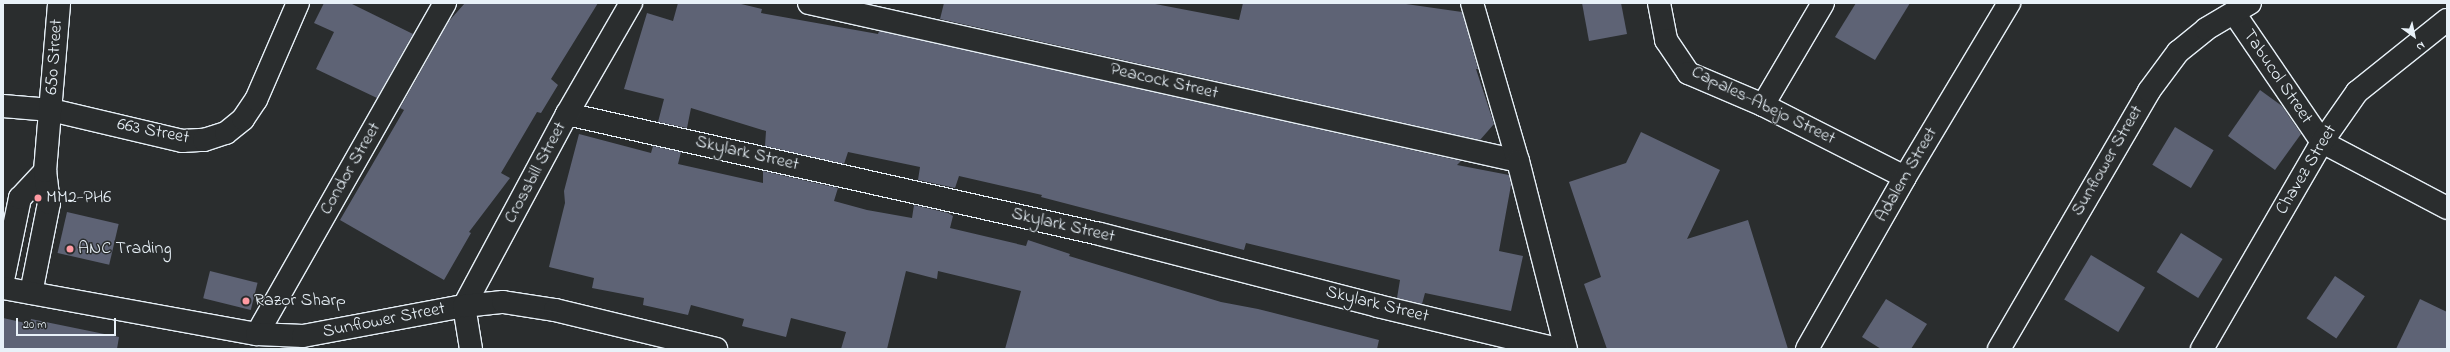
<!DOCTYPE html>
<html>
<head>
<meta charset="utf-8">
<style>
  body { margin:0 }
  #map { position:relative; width:2450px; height:352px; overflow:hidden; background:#2a2d2e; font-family:"Indie Flower",sans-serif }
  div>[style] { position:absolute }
  .building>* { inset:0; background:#5e6375; transform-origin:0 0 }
  .roads { filter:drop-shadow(1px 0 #e8f1f8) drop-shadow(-1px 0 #e8f1f8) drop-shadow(0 1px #e8f1f8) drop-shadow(0 -1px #e8f1f8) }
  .minor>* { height:22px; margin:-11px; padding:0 11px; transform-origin:11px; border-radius:11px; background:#2a2d2e }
  .secondary>* { height:22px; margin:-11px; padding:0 11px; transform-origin:11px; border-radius:11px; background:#2a2d2e }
  .dots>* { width:11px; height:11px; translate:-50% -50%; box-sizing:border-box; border:2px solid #2a2d2e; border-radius:50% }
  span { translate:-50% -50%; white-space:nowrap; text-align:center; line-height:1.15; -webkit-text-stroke:3px #2a2d2e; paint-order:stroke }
  .street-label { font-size:18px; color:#e8f1f8 }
  .poi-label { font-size:18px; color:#e8f1f8 }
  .left { translate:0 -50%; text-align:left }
  .frame { position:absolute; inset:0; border:4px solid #e8f1f8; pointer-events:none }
  .north { position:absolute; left:2394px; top:16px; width:40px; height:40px; -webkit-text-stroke:3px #2a2d2e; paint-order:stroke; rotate:147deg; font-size:11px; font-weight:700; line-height:16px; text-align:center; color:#e8f1f8 }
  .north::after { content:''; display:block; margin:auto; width:14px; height:18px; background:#e8f1f8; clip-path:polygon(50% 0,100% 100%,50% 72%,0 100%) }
  .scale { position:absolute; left:16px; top:318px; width:100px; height:18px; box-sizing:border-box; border:2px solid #e8f1f8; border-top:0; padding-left:5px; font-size:12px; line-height:14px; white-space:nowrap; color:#e8f1f8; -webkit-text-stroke:3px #2a2d2e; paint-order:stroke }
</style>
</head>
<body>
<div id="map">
  <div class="building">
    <div style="clip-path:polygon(324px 3px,350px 3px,413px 34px,377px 98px,316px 69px,334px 32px,314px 23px)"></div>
    <div style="clip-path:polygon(465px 3px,598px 3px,551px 79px,558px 85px,541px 113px,537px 112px,501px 173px,510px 178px,469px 232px,471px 233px,444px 280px,340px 220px,404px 110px,400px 108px,449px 21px)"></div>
    <div style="clip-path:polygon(678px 3px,737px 3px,762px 9px,761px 13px,878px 34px,879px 31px,1461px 161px,1457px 165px,1509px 175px,1511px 185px,1499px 251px,1523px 256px,1511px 311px,1425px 293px,1422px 304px,1397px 298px,1400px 280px,1246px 243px,1244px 250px,1041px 197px,1042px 195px,959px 176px,955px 188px,918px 180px,920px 167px,848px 152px,844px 164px,765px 146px,766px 131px,691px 108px,687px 128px,658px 122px,664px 99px,624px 89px,647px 13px,673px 21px)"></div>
    <div style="clip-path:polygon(944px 3px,1150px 3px,1239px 20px,1243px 3px,1399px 3px,1462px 12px,1478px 69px,1476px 69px,1494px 124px,1480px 140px,940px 19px)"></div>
    <div style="clip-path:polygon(1582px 3px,1621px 3px,1627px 34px,1589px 41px)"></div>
    <div style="clip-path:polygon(1856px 3px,1910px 3px,1875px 60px,1835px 37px)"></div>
    <div style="clip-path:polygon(2260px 90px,2282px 106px,2301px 134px,2275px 170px,2228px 136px)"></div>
    <div style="left:2175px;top:127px;width:45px;height:44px;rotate:31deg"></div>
    <div style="clip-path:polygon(1641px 132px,1720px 170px,1687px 239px,1748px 220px,1788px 349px,1607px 349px,1584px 284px,1601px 277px,1569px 182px,1626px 163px)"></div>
    <div style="clip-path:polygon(579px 134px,651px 153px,653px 146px,681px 152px,678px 164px,763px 183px,763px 171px,838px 188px,834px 201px,867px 210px,912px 218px,914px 205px,948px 213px,953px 216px,950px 228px,1026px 246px,1028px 240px,1070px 254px,1069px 256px,1221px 302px,1258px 309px,1379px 340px,1377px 349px,1005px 349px,1021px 291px,938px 271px,937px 279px,906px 271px,887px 349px,841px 349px,846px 332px,791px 318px,786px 337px,742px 326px,744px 319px,691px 305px,688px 315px,643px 305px,644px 298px,592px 288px,594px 278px,549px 267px,565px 203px,564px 191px)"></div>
    <div style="left:67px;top:212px;width:53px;height:42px;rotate:13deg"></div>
    <div style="left:2181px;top:233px;width:49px;height:46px;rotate:32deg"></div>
    <div style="left:2091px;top:255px;width:63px;height:52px;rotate:31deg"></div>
    <div style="left:210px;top:271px;width:49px;height:28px;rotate:14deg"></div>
    <div style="left:2335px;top:276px;width:36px;height:51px;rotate:34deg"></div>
    <div style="clip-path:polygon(1886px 299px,1927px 324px,1911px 349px,1881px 349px,1862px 337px)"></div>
    <div style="clip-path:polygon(2420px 299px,2447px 312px,2447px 349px,2396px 349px)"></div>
    <div style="clip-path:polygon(3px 318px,30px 324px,31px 319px,119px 337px,117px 349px,3px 349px)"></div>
  </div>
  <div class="roads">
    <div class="minor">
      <div style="left:809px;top:3px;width:726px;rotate:12.56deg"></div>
      <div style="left:1472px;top:3px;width:165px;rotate:73.8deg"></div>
      <div style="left:1518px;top:161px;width:194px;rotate:75.7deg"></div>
      <div style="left:1659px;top:3px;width:38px;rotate:79deg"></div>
      <div style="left:1666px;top:40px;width:40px;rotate:56deg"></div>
      <div style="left:1688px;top:73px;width:82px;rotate:23.1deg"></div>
      <div style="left:1763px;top:105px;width:159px;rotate:26.9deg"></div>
      <div style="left:2234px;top:13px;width:156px;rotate:55.7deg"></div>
      <div style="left:2322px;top:142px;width:141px;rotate:27.8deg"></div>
      <div style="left:1763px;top:105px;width:118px;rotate:-59.5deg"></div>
      <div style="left:3px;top:106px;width:48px;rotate:4.8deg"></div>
      <div style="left:51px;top:110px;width:135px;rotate:13.3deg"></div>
      <div style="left:182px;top:141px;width:22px;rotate:-3deg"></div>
      <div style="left:204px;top:140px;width:23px;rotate:-18deg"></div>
      <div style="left:226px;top:133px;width:22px;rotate:-39deg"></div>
      <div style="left:243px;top:119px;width:23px;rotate:-56deg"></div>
      <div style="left:256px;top:100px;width:106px;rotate:-66.6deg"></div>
      <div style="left:567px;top:114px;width:546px;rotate:12.69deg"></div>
      <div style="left:1100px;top:234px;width:287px;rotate:14.5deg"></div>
      <div style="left:1378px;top:306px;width:184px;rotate:13.5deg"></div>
      <div style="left:3px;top:280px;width:84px;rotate:-78.3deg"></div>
      <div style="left:20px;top:198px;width:37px;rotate:-47deg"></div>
      <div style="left:31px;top:293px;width:92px;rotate:-78.7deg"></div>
      <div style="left:49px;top:203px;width:32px;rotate:-97deg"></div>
      <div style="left:45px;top:171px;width:169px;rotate:-85.2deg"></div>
      <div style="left:257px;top:334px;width:381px;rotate:-60.4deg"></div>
      <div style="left:471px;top:349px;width:44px;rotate:-99.2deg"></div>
      <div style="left:464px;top:306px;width:218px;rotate:-61.8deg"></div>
      <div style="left:567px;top:114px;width:128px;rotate:-60deg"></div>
      <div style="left:1807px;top:349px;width:198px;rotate:-60.3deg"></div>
      <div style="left:1905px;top:177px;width:203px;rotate:-59.1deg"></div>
      <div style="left:2202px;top:349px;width:239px;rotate:-59.9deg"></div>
      <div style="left:2322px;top:142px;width:61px;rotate:-55deg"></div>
      <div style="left:2357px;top:92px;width:115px;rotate:-38.7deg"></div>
    </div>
    <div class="secondary">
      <div style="left:3px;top:288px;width:258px;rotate:10.3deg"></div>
      <div style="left:257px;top:334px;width:46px;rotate:2.5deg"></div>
      <div style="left:303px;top:336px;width:164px;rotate:-10.6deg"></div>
      <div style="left:464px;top:306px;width:39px;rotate:-6deg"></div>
      <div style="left:503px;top:302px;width:53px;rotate:8.7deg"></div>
      <div style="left:555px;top:310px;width:166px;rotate:13.6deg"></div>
      <div style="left:1999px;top:349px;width:298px;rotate:-59.8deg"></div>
      <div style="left:2149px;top:91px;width:49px;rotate:-53.4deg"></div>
      <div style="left:2178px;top:52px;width:36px;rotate:-39deg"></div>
      <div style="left:2206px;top:29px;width:51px;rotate:-30.6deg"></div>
    </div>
  </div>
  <div class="dots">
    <div style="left:38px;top:198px;background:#ff9aa2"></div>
    <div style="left:70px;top:249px;background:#ff9aa2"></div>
    <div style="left:246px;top:301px;background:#ff9aa2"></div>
  </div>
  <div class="street-label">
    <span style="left:55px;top:57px;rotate:-86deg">650 Street</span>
    <span style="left:2277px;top:77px;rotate:56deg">Tabucol Street</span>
    <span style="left:1164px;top:82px;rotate:13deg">Peacock Street</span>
    <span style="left:1763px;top:106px;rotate:26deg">Capales-Abejo Street</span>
    <span style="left:153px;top:132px;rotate:11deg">663 Street</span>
    <span style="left:747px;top:154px;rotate:13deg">Skylark Street</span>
    <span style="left:2108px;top:161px;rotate:-60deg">Sunflower Street</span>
    <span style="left:351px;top:169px;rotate:-60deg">Condor Street</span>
    <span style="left:2307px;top:170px;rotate:-59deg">Chavez Street</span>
    <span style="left:536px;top:173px;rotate:-62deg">Crossbill Street</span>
    <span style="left:1907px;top:175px;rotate:-60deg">Adalem Street</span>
    <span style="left:1063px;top:226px;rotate:13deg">Skylark Street</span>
    <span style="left:1377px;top:305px;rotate:14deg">Skylark Street</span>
    <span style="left:384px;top:321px;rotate:-11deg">Sunflower Street</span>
  </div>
  <div class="poi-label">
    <span class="left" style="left:46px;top:198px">MM2-PH6</span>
    <span class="left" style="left:78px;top:249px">ANC Trading</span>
    <span class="left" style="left:254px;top:301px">Razor Sharp</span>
  </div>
  <div class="frame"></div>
  <div class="north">N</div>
  <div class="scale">20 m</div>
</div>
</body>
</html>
